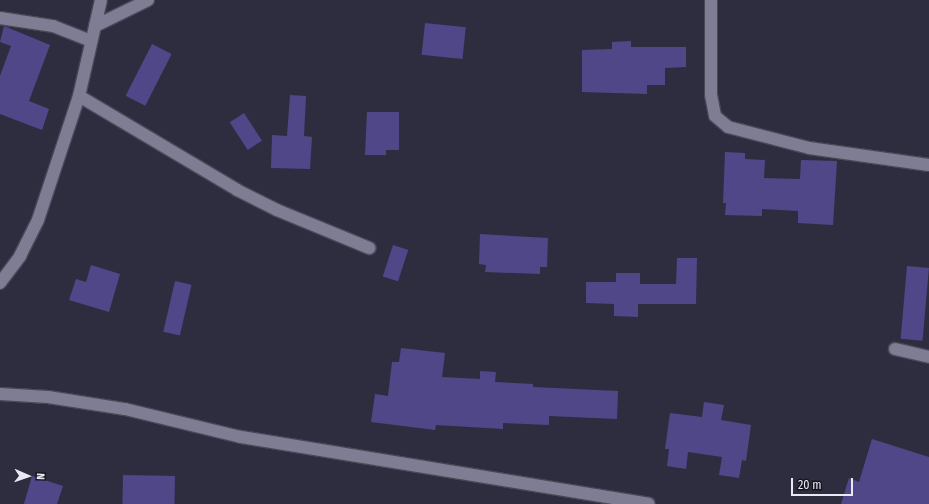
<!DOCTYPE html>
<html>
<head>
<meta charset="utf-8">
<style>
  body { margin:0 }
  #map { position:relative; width:929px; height:504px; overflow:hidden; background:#2e2d40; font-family:"Fira Sans Condensed",sans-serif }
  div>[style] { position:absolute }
  .building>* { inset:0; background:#504789; transform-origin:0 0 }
  .roads { filter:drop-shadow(1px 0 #494858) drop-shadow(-1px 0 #494858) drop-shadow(0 1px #494858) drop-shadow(0 -1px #494858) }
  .street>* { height:12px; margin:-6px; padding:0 6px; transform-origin:6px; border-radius:6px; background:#7e7d94 }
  span { translate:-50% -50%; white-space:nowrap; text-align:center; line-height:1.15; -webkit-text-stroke:3px #17161f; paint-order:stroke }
  .north { position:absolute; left:8px; top:456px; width:40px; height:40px; -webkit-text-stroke:3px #17161f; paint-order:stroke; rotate:92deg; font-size:11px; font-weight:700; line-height:16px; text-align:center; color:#e9e9f5 }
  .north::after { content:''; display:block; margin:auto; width:14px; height:18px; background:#e9e9f5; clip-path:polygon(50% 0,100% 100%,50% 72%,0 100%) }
  .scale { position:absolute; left:791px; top:478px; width:62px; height:18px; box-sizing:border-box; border:2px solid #e9e9f5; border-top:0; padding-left:5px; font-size:12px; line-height:14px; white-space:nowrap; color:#e9e9f5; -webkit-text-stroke:3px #17161f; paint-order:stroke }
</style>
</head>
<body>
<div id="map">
  <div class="building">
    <div style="left:425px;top:23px;width:41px;height:32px;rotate:6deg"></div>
    <div style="clip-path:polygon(4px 26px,50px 45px,29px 101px,49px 109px,42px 130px,0 114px,0 76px,11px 46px,0 42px)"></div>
    <div style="clip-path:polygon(631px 41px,631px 47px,686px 47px,686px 67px,665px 68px,665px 85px,647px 85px,647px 94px,582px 92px,582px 50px,612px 49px,612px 42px)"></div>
    <div style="left:152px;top:44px;width:22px;height:58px;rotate:27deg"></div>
    <div style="clip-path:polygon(290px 95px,306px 96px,304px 136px,312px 137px,310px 169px,271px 168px,272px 135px,287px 136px)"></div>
    <div style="clip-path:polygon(367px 112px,399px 112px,399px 150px,386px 150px,386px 155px,365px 155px)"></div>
    <div style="left:244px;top:113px;width:33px;height:17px;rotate:57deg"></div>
    <div style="clip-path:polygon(725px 152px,745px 153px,745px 159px,765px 160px,764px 178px,800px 179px,801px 160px,837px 161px,833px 225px,798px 223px,798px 211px,762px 209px,762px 216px,725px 215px,726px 203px,723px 203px)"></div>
    <div style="clip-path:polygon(480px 234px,548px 238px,547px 267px,540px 267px,540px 274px,485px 272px,486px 265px,479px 264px)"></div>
    <div style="left:393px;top:245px;width:16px;height:33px;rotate:18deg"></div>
    <div style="clip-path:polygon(677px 258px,697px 258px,696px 304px,638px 304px,638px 317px,614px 316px,614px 304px,586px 303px,586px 282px,616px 282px,616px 273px,640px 273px,640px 284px,676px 284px)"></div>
    <div style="clip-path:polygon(91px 265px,120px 274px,109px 312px,69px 300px,76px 279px,86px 282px)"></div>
    <div style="left:907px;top:266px;width:22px;height:73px;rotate:5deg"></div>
    <div style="left:175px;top:281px;width:17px;height:52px;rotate:13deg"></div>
    <div style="clip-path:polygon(401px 348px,445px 353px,442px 377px,480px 379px,480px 371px,496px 372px,495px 382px,533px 384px,533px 387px,618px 391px,617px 419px,549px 416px,549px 425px,503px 423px,503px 429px,436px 425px,435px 430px,371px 422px,375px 394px,388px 396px,392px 362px,399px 362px)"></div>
    <div style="clip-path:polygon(704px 402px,724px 405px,721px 420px,751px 425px,746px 461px,742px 460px,739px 478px,719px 475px,722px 457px,688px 452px,686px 469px,667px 466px,669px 449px,665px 449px,670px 413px,702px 417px)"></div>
    <div style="clip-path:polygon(872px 439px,929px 457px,929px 504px,841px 504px,849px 478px,859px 482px)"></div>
    <div style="left:123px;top:475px;width:52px;height:29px;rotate:1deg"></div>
    <div style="clip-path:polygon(32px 476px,63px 486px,57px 504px,24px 504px)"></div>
  </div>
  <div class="roads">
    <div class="street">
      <div style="left:711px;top:0;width:95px;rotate:90deg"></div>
      <div style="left:711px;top:95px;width:21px;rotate:79deg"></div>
      <div style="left:715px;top:116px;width:17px;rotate:40deg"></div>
      <div style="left:728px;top:127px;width:84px;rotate:14.5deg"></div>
      <div style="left:809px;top:148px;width:121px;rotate:8.1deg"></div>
      <div style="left:0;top:18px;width:54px;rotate:8.6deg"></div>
      <div style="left:53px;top:26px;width:41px;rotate:21.5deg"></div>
      <div style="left:95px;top:26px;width:59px;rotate:-26.1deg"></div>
      <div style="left:79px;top:96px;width:184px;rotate:30.7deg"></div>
      <div style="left:237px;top:190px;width:45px;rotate:26.6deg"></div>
      <div style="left:277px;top:210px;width:100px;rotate:22.4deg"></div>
      <div style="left:0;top:283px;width:34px;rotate:-53deg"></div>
      <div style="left:20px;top:256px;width:40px;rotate:-63.4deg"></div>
      <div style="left:38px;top:220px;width:131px;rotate:-71.7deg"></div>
      <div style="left:79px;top:96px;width:98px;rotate:-77.1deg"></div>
      <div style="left:895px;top:349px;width:35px;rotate:13deg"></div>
      <div style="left:0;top:394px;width:48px;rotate:3.6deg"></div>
      <div style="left:48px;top:397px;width:78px;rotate:8.9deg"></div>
      <div style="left:125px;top:409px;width:119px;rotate:13.6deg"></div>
      <div style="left:241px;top:437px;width:413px;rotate:9.3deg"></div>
    </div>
  </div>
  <div class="north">N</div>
  <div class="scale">20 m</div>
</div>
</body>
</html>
